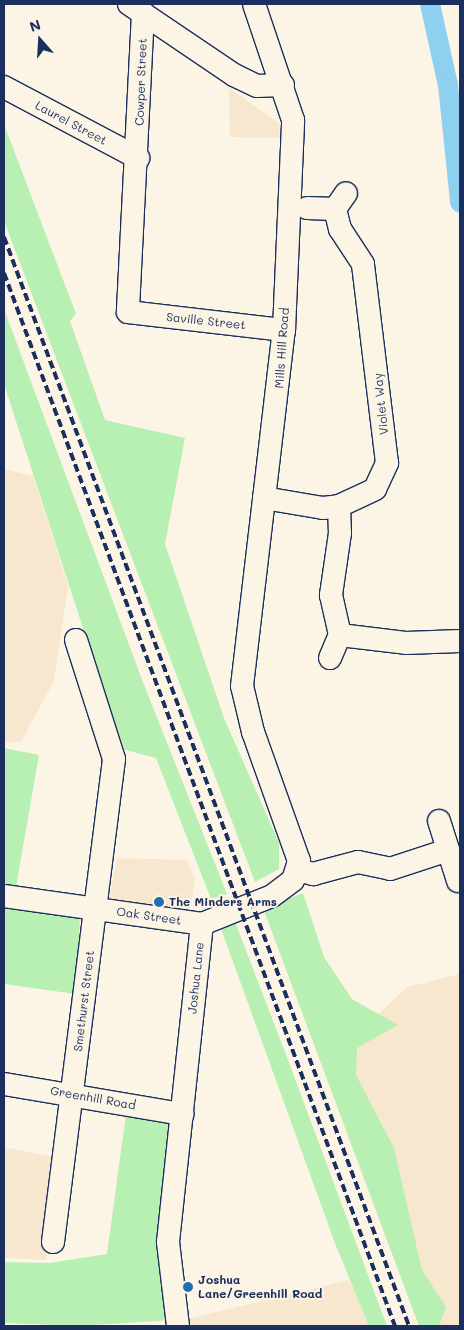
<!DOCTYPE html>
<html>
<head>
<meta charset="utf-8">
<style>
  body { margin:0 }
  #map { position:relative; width:464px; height:1330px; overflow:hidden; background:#fcf5e5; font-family:Mali,sans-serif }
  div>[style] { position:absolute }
  .built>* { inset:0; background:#f7e7cf }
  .green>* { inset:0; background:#b8f0b3 }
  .canal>* { height:20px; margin:-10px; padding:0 10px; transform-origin:10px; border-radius:10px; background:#8fd0f0 }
  .roads { filter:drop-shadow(1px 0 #1b2f5e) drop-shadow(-1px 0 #1b2f5e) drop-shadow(0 1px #1b2f5e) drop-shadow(0 -1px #1b2f5e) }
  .minor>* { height:22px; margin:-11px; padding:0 11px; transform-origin:11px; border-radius:11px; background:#fcf5e5 }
  .rail>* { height:4px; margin-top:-2px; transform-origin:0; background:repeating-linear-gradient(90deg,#1b2f5e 0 8px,transparent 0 12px) }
  .dots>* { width:14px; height:14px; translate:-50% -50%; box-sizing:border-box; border:2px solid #fcf5e5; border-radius:50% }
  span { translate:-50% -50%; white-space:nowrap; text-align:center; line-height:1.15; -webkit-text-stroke:4px #fcf5e5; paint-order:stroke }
  .street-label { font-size:12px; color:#1b2f5e }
  .poi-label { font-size:12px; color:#1b2f5e; font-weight:700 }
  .left { translate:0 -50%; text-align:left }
  .frame { position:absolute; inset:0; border:5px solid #1b2f5e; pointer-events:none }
  .north { position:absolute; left:15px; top:15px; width:50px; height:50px; -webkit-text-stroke:4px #fcf5e5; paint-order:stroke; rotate:341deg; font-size:14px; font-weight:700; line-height:20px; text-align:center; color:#1b2f5e }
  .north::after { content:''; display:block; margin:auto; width:18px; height:22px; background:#1b2f5e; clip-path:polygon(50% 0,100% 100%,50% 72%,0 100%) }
</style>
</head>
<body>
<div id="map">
  <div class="built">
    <div style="clip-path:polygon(229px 88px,279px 123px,279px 138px,230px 137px)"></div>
    <div style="clip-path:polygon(4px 469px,33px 476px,68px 586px,54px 681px,21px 742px,4px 743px)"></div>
    <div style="clip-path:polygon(117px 858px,188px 860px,195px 880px,189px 915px,109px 902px)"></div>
    <div style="clip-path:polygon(460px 974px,460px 1326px,428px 1326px,343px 1048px,407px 987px)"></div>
    <div style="clip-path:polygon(4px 1147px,53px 1157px,46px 1260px,4px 1258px)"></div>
    <div style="clip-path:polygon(349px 1280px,375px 1326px,188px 1326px,187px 1319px)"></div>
  </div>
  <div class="green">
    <div style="clip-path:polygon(4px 124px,76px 314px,70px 321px,105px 420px,185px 438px,165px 544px,224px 718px,279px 843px,279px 869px,255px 882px,4px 221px)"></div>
    <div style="clip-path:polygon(4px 309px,141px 677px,227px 894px,211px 899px,156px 758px,122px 749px,4px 384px)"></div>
    <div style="clip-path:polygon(4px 748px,39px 755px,16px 887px,4px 886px)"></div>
    <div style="clip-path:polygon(303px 893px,324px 957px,352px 999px,398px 1025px,357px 1048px,356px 1075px,394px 1148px,422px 1270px,446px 1307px,439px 1326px,419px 1326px,263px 908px)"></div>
    <div style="clip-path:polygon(4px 904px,80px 919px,75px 994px,4px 984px)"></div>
    <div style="clip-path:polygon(234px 919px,285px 1052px,387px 1326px,369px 1326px,336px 1246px,220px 926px)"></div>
    <div style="clip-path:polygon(126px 1114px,169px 1117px,161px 1270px,172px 1320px,77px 1326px,4px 1323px,4px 1262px,49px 1263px,107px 1254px)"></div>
  </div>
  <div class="canal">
    <div style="left:430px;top:4px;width:83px;rotate:77.5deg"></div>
    <div style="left:448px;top:85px;width:118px;rotate:84.1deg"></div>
  </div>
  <div class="roads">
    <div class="minor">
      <div style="left:129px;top:4px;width:127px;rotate:34.1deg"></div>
      <div style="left:234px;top:75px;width:25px;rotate:26deg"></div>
      <div style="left:257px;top:86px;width:26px;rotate:-2deg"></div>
      <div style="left:143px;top:13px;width:299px;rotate:92.9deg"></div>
      <div style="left:128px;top:312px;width:157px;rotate:6.6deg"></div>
      <div style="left:4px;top:87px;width:152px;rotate:27.9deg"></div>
      <div style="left:335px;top:209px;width:19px;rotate:-55deg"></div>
      <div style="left:264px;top:498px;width:60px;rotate:9.6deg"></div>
      <div style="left:323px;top:508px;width:16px;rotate:-7deg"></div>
      <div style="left:339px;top:506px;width:40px;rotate:-25deg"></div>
      <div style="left:375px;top:489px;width:29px;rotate:-65deg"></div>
      <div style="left:387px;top:463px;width:200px;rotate:-96.9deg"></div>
      <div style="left:363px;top:264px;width:42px;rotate:-123.3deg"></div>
      <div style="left:340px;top:229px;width:21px;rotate:-104deg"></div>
      <div style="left:335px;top:209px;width:28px;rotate:-178deg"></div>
      <div style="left:339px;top:506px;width:27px;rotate:88deg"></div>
      <div style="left:340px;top:533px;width:63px;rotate:98.3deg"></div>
      <div style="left:331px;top:595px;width:41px;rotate:77.3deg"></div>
      <div style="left:340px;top:635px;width:66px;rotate:6.9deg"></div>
      <div style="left:406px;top:643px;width:54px;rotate:-2.1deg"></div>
      <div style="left:330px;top:658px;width:25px;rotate:-67deg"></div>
      <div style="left:439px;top:821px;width:63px;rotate:72.4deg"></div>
      <div style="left:298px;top:870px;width:16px;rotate:15deg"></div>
      <div style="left:313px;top:874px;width:47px;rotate:-14.9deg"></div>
      <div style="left:358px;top:862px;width:33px;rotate:12deg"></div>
      <div style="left:390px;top:869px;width:61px;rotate:-18.1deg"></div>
      <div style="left:4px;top:896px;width:200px;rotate:8deg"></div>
      <div style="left:202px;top:924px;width:75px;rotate:-21.8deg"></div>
      <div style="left:272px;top:896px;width:26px;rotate:-37deg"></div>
      <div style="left:293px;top:880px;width:20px;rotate:-72deg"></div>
      <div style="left:299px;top:861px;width:137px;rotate:-109.6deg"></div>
      <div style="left:253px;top:732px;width:47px;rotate:-103.4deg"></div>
      <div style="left:242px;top:686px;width:358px;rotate:-83.3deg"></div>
      <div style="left:284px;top:330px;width:210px;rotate:-87.5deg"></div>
      <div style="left:293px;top:120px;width:122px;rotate:-108.6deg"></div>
      <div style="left:4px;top:1084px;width:181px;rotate:9.6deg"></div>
      <div style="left:53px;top:1242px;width:487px;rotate:-82.8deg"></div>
      <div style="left:114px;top:759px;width:125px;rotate:-107.7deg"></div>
      <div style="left:178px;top:1326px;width:85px;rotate:-96.8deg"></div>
      <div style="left:168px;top:1242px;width:320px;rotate:-83.9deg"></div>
    </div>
  </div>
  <div class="rail">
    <div style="left:4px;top:237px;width:1162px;rotate:69.6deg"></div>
    <div style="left:4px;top:273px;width:1123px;rotate:69.63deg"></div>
  </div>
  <div class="dots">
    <div style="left:159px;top:902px;background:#1f6fb2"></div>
    <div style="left:188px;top:1287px;background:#1f6fb2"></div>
  </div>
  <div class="street-label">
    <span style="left:141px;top:82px;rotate:-88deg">Cowper Street</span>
    <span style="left:71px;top:123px;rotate:28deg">Laurel Street</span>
    <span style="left:206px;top:321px;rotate:6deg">Saville Street</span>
    <span style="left:282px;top:348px;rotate:-86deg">Mills Hill Road</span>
    <span style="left:381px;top:404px;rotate:-96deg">Violet Way</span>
    <span style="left:149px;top:916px;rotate:8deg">Oak Street</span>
    <span style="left:196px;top:978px;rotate:-84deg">Joshua Lane</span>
    <span style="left:84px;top:1001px;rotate:-83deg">Smethurst Street</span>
    <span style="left:93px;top:1098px;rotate:10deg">Greenhill Road</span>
  </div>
  <div class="poi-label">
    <span class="left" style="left:169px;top:902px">The Minders Arms</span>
    <span class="left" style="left:198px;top:1287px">Joshua<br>Lane/Greenhill Road</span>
  </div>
  <div class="frame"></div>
  <div class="north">N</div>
</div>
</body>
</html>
